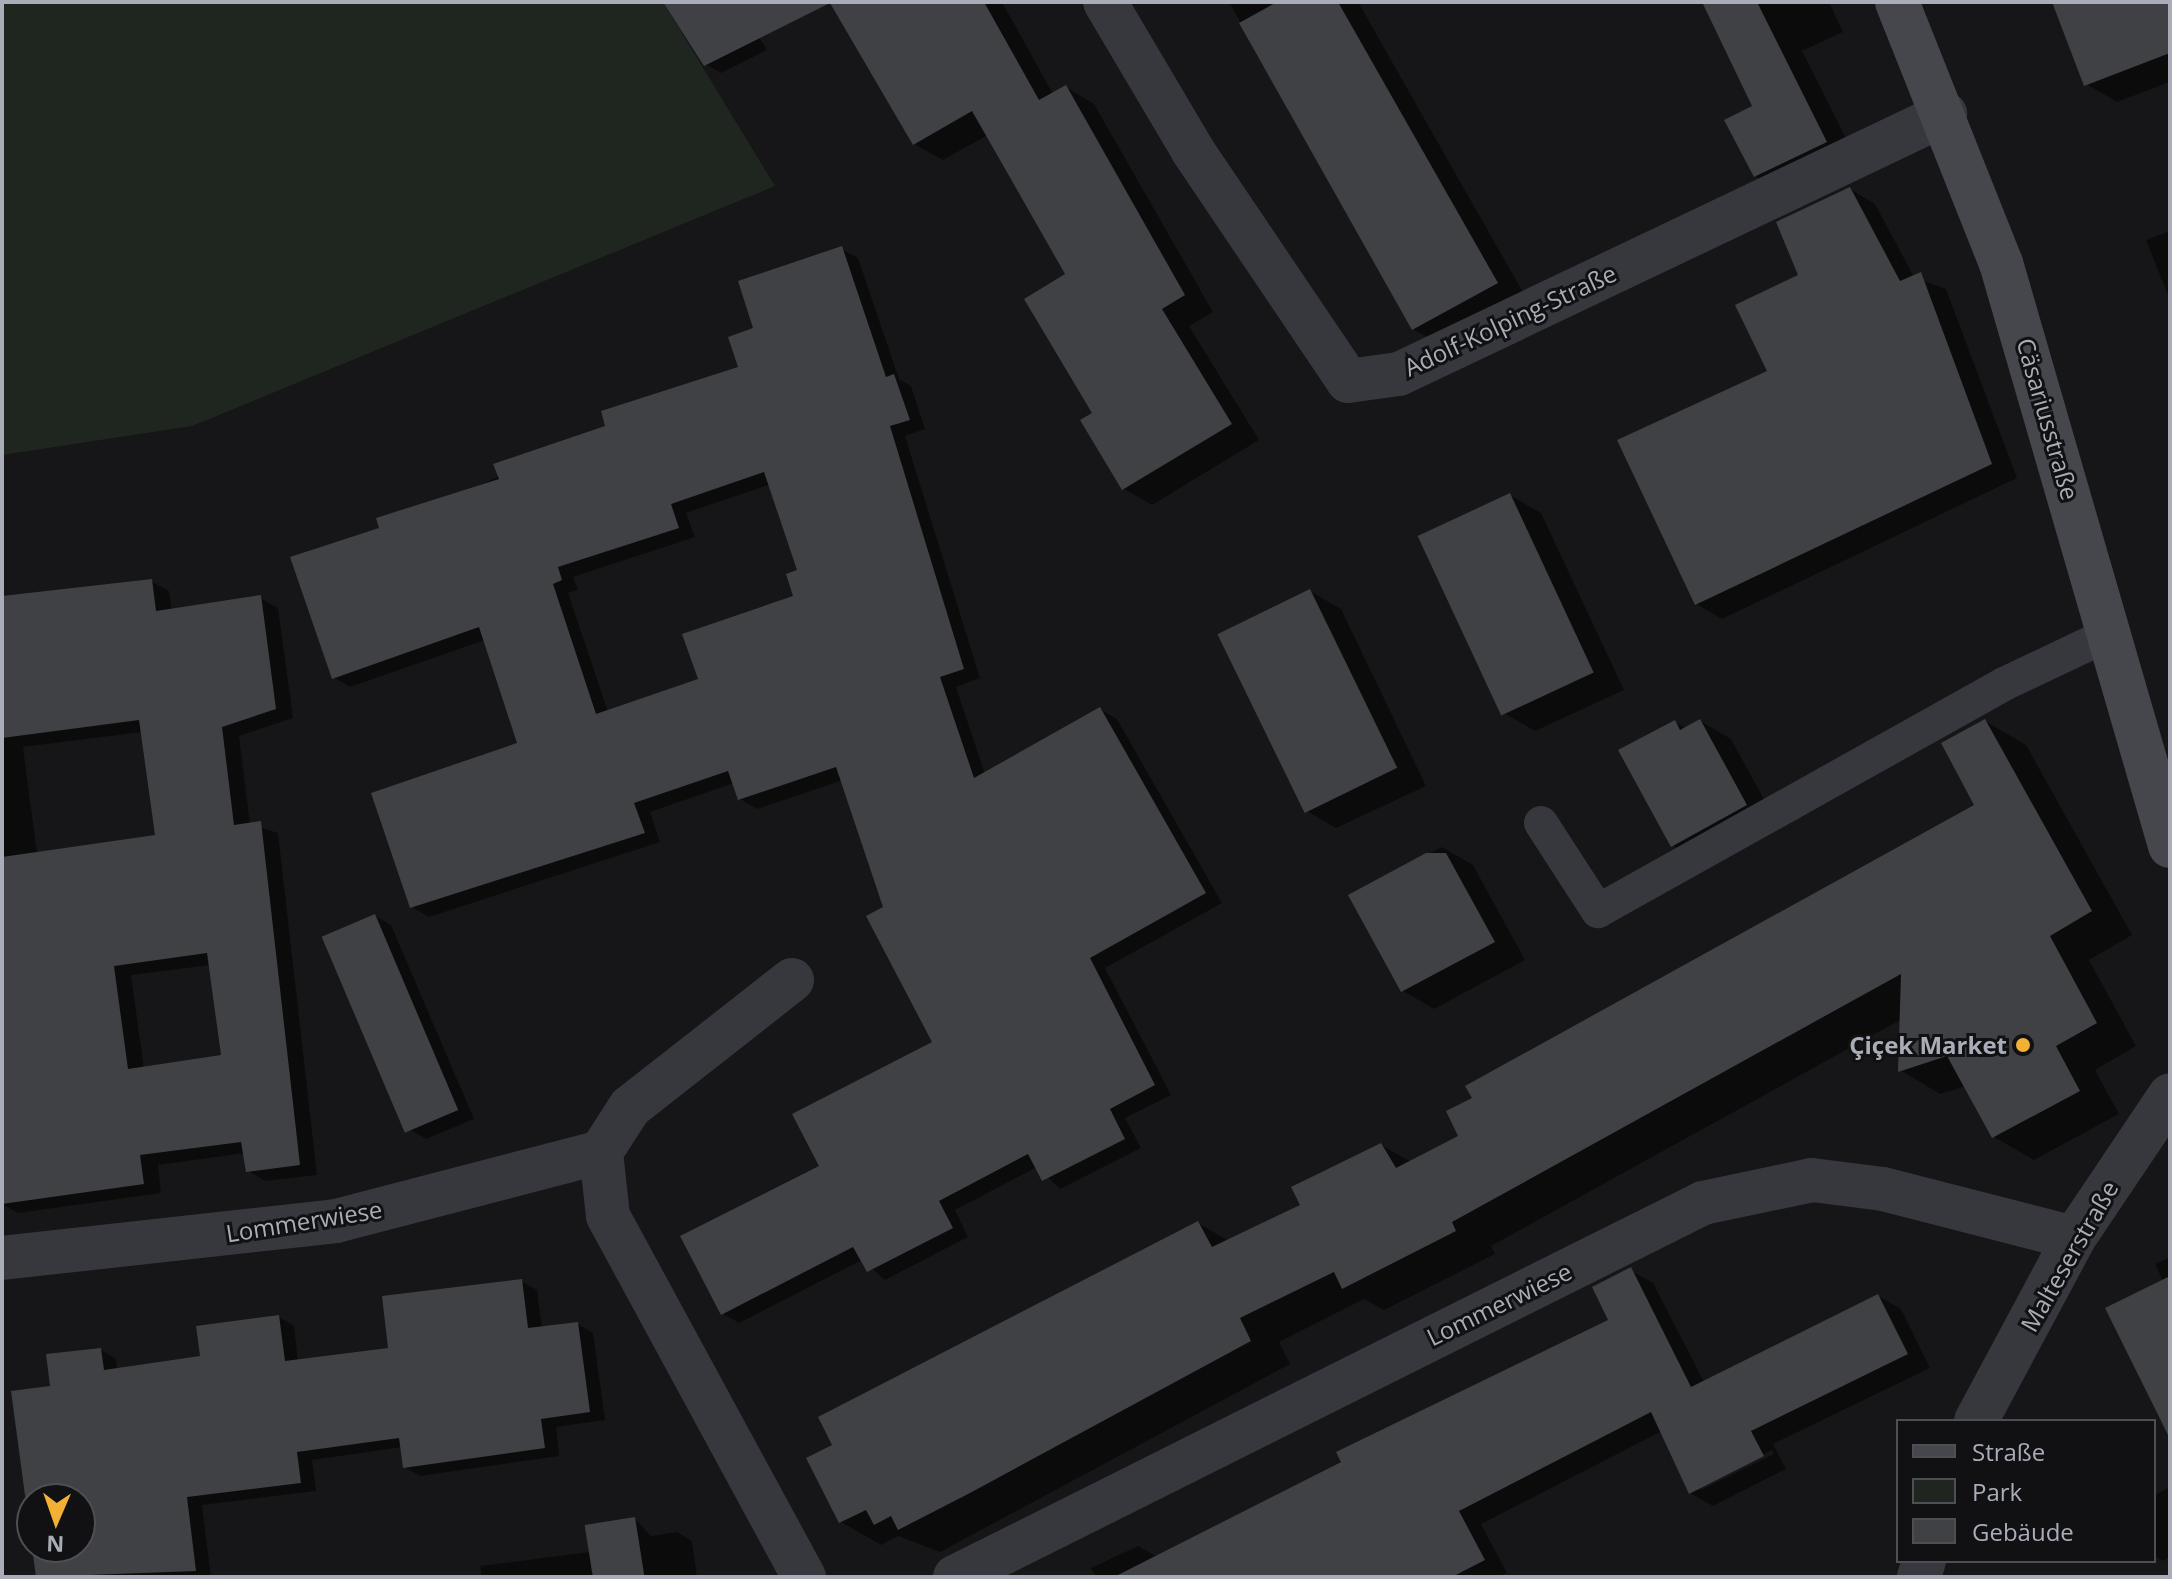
<!DOCTYPE html>
<html>
<head>
<meta charset="utf-8">
<style>
  body { margin:0 }
  #map { position:relative; width:2172px; height:1579px; overflow:hidden; background:#161618; font-family:"Open Sans",sans-serif }
  div>[style] { position:absolute }
  .green>* { inset:0; background:#1e261f }
  .shadow>* { inset:0; background:#0007 }
  .building>* { inset:0; background:#404145; transform-origin:0 0 }
  .lane>* { height:34px; margin:-17px; padding:0 17px; transform-origin:17px; border-radius:17px; background:#37383d }
  .street>* { height:44px; margin:-22px; padding:0 22px; transform-origin:22px; border-radius:22px; background:#37383d }
  .secondary>* { height:44px; margin:-22px; padding:0 22px; transform-origin:22px; border-radius:22px; background:#45474d }
  .dots>* { width:22px; height:22px; translate:-50% -50%; box-sizing:border-box; border:4px solid #111113; border-radius:50% }
  span { translate:-50% -50%; white-space:nowrap; text-align:center; line-height:1.15; -webkit-text-stroke:6px #111113; paint-order:stroke }
  .street-label { font-size:24px; color:#a8adb8 }
  .poi-label { font-size:24px; color:#a8adb8; font-weight:700 }
  .right { translate:-100% -50%; text-align:right }
  .frame { position:absolute; inset:0; border:4px solid #a8adb8; pointer-events:none }
  .legend { position:absolute; left:1896px; top:1419px; width:260px; height:144px; box-sizing:border-box; background:#111113; border:2px solid #4d4f55; margin:0; padding:10px 14px; list-style:none; font-size:24px; color:#a8adb8 }
  .legend li { display:flex; align-items:center; gap:16px; height:40px }
  .legend b { width:40px; border:2px solid #4d4f55 }
  .north { position:absolute; left:16px; top:1483px; width:80px; height:80px; box-sizing:border-box; background:#111113; border:2px solid #4d4f55; border-radius:50%; rotate:182deg; font-size:22px; font-weight:700; line-height:32px; text-align:center; color:#a8adb8 }
  .north::after { content:''; display:block; margin:auto; width:28px; height:36px; background:#f2b134; clip-path:polygon(50% 0,100% 100%,50% 72%,0 100%) }
</style>
</head>
<body>
<div id="map">
  <div class="green">
    <div style="clip-path:polygon(2px 2px,663px 2px,775px 186px,192px 426px,2px 455px)"></div>
  </div>
  <div class="shadow">
    <div style="clip-path:polygon(667px 2px,738px 2px,767px 50px,721px 73px,705px 64px)"></div>
    <div style="clip-path:polygon(832px 2px,1002px 2px,1053px 94px,1066px 87px,1094px 104px,1213px 312px,1189px 326px,1259px 440px,1152px 505px,1124px 489px,1095px 414px,1068px 275px,988px 135px,943px 160px,914px 144px)"></div>
    <div style="clip-path:polygon(1229px 2px,1358px 2px,1528px 301px,1444px 347px,1413px 329px)"></div>
    <div style="clip-path:polygon(1704px 2px,1829px 2px,1843px 32px,1802px 51px,1857px 160px,1786px 194px,1755px 176px,1755px 107px)"></div>
    <div style="clip-path:polygon(2057px 2px,2170px 2px,2170px 82px,2117px 102px,2086px 84px)"></div>
    <div style="clip-path:polygon(1850px 189px,1875px 204px,1914px 277px,1946px 289px,2017px 478px,1722px 619px,1696px 604px,1801px 276px)"></div>
    <div style="clip-path:polygon(2170px 231px,2170px 300px,2146px 240px)"></div>
    <div style="clip-path:polygon(evenodd,841px 249px,858px 258px,899px 379px,911px 386px,925px 429px,905px 436px,980px 678px,956px 687px,985px 774px,1100px 709px,1117px 719px,1222px 903px,1105px 968px,1171px 1095px,1125px 1118px,1141px 1148px,1060px 1189px,1037px 1167px,955px 1210px,968px 1237px,885px 1280px,862px 1260px,739px 1323px,722px 1313px,822px 1166px,935px 1043px,843px 780px,757px 809px,740px 799px,734px 783px,650px 812px,660px 842px,429px 917px,412px 907px,520px 745px,485px 640px,350px 687px,333px 677px,382px 529px,740px 368px,756px 330px,841px 249px,771px 484px,800px 571px,796px 597px,700px 681px,608px 712px,568px 593px,578px 590px,573px 577px,695px 537px,686px 513px,771px 484px)"></div>
    <div style="clip-path:polygon(1510px 495px,1541px 513px,1624px 690px,1535px 731px,1504px 713px)"></div>
    <div style="clip-path:polygon(evenodd,151px 581px,169px 591px,172px 611px,260px 598px,278px 608px,293px 718px,239px 736px,250px 824px,278px 833px,317px 1175px,265px 1181px,247px 1170px,245px 1153px,158px 1165px,161px 1193px,18px 1213px,2px 1204px,2px 601px,151px 581px,142px 732px,157px 837px,37px 854px,23px 747px,142px 732px,151px 581px,211px 965px,223px 1056px,144px 1069px,131px 975px,211px 965px)"></div>
    <div style="clip-path:polygon(1310px 591px,1341px 609px,1426px 786px,1336px 828px,1305px 810px)"></div>
    <div style="clip-path:polygon(1700px 721px,1731px 739px,1777px 823px,1704px 864px,1673px 846px,1675px 722px,1686px 729px)"></div>
    <div style="clip-path:polygon(1985px 721px,2026px 745px,2132px 935px,2089px 960px,2136px 1046px,2095px 1070px,2119px 1114px,2034px 1160px,1994px 1137px,1966px 1086px,1940px 1094px,1900px 1070px,1902px 1019px,1491px 1246px,1495px 1254px,1384px 1310px,1364px 1299px,1279px 1342px,1290px 1364px,940px 1552px,898px 1536px,881px 1545px,841px 1522px,835px 1445px,1198px 1223px,1229px 1241px,1303px 1206px,1381px 1145px,1411px 1162px,1461px 1136px,1977px 805px)"></div>
    <div style="clip-path:polygon(1442px 847px,1473px 865px,1525px 960px,1434px 1009px,1403px 991px,1351px 896px)"></div>
    <div style="clip-path:polygon(375px 916px,391px 925px,474px 1119px,426px 1139px,411px 1130px)"></div>
    <div style="clip-path:polygon(2170px 1257px,2170px 1434px,2163px 1281px,2155px 1264px)"></div>
    <div style="clip-path:polygon(evenodd,1630px 1270px,1653px 1283px,1704px 1382px,1878px 1296px,1901px 1309px,1930px 1368px,1773px 1444px,1786px 1469px,1713px 1506px,1690px 1493px,1662px 1431px,1481px 1524px,1507px 1573px,1499px 1577px,1096px 1577px,1091px 1568px,1138px 1546px,1158px 1557px,1610px 1321px,1630px 1270px,1772px 1450px,1774px 1454px,1701px 1490px,1701px 1486px,1772px 1450px)"></div>
    <div style="clip-path:polygon(521px 1281px,537px 1290px,542px 1328px,578px 1324px,593px 1333px,605px 1420px,556px 1427px,559px 1456px,420px 1476px,405px 1467px,402px 1447px,312px 1460px,316px 1491px,202px 1505px,211px 1577px,37px 1577px,33px 1547px,80px 1547px,80px 1499px,32px 1499px,32px 1536px,13px 1393px,52px 1388px,101px 1350px,116px 1359px,117px 1370px,203px 1358px,279px 1317px,294px 1326px,298px 1361px,391px 1349px)"></div>
    <div style="clip-path:polygon(2170px 1487px,2170px 1557px,2163px 1561px,2154px 1556px,2154px 1495px)"></div>
    <div style="clip-path:polygon(635px 1519px,651px 1536px,677px 1532px,692px 1541px,697px 1577px,482px 1577px,480px 1566px,590px 1552px)"></div>
  </div>
  <div class="building">
    <div style="clip-path:polygon(663px 2px,984px 2px,1039px 100px,1066px 85px,1185px 295px,1162px 309px,1232px 424px,1122px 490px,1080px 420px,1092px 413px,1024px 299px,1065px 274px,972px 111px,913px 145px,830px 3px,704px 66px)"></div>
    <div style="clip-path:polygon(1277px 2px,1338px 2px,1498px 283px,1412px 330px,1239px 23px)"></div>
    <div style="clip-path:polygon(1702px 2px,1757px 2px,1827px 142px,1754px 177px,1724px 120px,1752px 106px)"></div>
    <div style="clip-path:polygon(2052px 2px,2170px 2px,2170px 53px,2084px 86px)"></div>
    <div style="clip-path:polygon(1850px 187px,1900px 281px,1921px 272px,1992px 464px,1695px 605px,1617px 440px,1767px 371px,1735px 305px,1798px 275px,1776px 222px)"></div>
    <div style="clip-path:polygon(evenodd,842px 246px,886px 377px,894px 374px,910px 420px,890px 426px,964px 669px,940px 677px,974px 778px,1100px 707px,1206px 893px,1090px 958px,1155px 1085px,1110px 1109px,1125px 1139px,1042px 1181px,1028px 1154px,939px 1201px,953px 1228px,867px 1272px,853px 1247px,721px 1315px,680px 1236px,819px 1166px,792px 1114px,932px 1042px,866px 916px,883px 907px,836px 767px,738px 800px,728px 771px,634px 803px,645px 833px,410px 908px,371px 793px,517px 743px,479px 627px,332px 679px,290px 557px,379px 528px,376px 518px,499px 479px,493px 464px,605px 426px,601px 411px,738px 367px,728px 337px,753px 328px,738px 281px,842px 246px,764px 472px,797px 570px,786px 574px,793px 596px,682px 634px,698px 679px,596px 714px,553px 584px,562px 580px,558px 567px,679px 528px,671px 504px,764px 472px)"></div>
    <div style="left:1510px;top:493px;width:198px;height:102px;rotate:65deg"></div>
    <div style="clip-path:polygon(evenodd,152px 579px,156px 611px,261px 595px,276px 709px,222px 727px,234px 825px,261px 821px,300px 1165px,246px 1172px,241px 1142px,140px 1155px,144px 1184px,2px 1204px,2px 857px,155px 835px,139px 720px,2px 738px,2px 596px,152px 579px,207px 953px,221px 1055px,128px 1069px,114px 966px,207px 953px)"></div>
    <div style="left:1310px;top:589px;width:199px;height:103px;rotate:64deg"></div>
    <div style="clip-path:polygon(1700px 719px,1747px 805px,1671px 847px,1618px 750px,1675px 720px,1680px 730px)"></div>
    <div style="clip-path:polygon(1985px 719px,2092px 911px,2050px 936px,2097px 1023px,2056px 1046px,2080px 1091px,1992px 1138px,1947px 1056px,1898px 1072px,1901px 974px,1452px 1222px,1456px 1231px,1342px 1289px,1334px 1272px,1240px 1318px,1251px 1341px,970px 1493px,898px 1530px,891px 1516px,874px 1525px,866px 1510px,839px 1523px,806px 1458px,832px 1445px,818px 1417px,1198px 1221px,1212px 1247px,1300px 1205px,1291px 1187px,1381px 1143px,1396px 1168px,1458px 1136px,1446px 1111px,1472px 1098px,1465px 1086px,1974px 805px,1941px 743px)"></div>
    <div style="clip-path:polygon(1426px 853px,1446px 853px,1495px 942px,1401px 992px,1348px 895px)"></div>
    <div style="left:375px;top:914px;width:213px;height:58px;rotate:67deg"></div>
    <div style="clip-path:polygon(1631px 1267px,1691px 1387px,1878px 1294px,1908px 1354px,1751px 1431px,1764px 1456px,1689px 1494px,1651px 1412px,1459px 1511px,1485px 1560px,1452px 1577px,1114px 1577px,1341px 1462px,1336px 1452px,1608px 1320px,1592px 1287px)"></div>
    <div style="clip-path:polygon(2170px 1276px,2170px 1439px,2105px 1308px)"></div>
    <div style="clip-path:polygon(evenodd,522px 1279px,528px 1328px,578px 1322px,590px 1412px,541px 1419px,545px 1448px,403px 1468px,399px 1438px,297px 1452px,301px 1483px,187px 1497px,196px 1571px,36px 1577px,11px 1391px,50px 1386px,46px 1354px,101px 1348px,104px 1370px,200px 1356px,196px 1326px,279px 1315px,285px 1361px,388px 1348px,382px 1296px,522px 1279px,32px 1499px,80px 1499px,80px 1547px,32px 1547px,32px 1499px)"></div>
    <div style="left:635px;top:1517px;width:61px;height:51px;rotate:81deg"></div>
  </div>
  <div class="lane">
    <div style="left:1541px;top:823px;width:105px;rotate:57.1deg"></div>
    <div style="left:1598px;top:911px;width:465px;rotate:-29.2deg"></div>
    <div style="left:2004px;top:684px;width:114px;rotate:-25.4deg"></div>
  </div>
  <div class="street">
    <div style="left:1105px;top:2px;width:173px;rotate:59.4deg"></div>
    <div style="left:1193px;top:151px;width:277px;rotate:56deg"></div>
    <div style="left:1348px;top:381px;width:51px;rotate:-7.8deg"></div>
    <div style="left:1399px;top:374px;width:605px;rotate:-25.46deg"></div>
    <div style="left:792px;top:980px;width:206px;rotate:141.9deg"></div>
    <div style="left:630px;top:1107px;width:54px;rotate:122.8deg"></div>
    <div style="left:601px;top:1152px;width:64px;rotate:83.8deg"></div>
    <div style="left:608px;top:1216px;width:411px;rotate:61.5deg"></div>
    <div style="left:2px;top:1258px;width:336px;rotate:-6.3deg"></div>
    <div style="left:336px;top:1221px;width:274px;rotate:-14.6deg"></div>
    <div style="left:1976px;top:1421px;width:208px;rotate:-61.8deg"></div>
    <div style="left:2074px;top:1238px;width:172px;rotate:-56.1deg"></div>
    <div style="left:955px;top:1577px;width:836px;rotate:-26.57deg"></div>
    <div style="left:1703px;top:1203px;width:111px;rotate:-11.9deg"></div>
    <div style="left:1812px;top:1180px;width:72px;rotate:7.2deg"></div>
    <div style="left:1883px;top:1189px;width:197px;rotate:14.4deg"></div>
    <div style="left:1919px;top:1577px;width:17px;rotate:-73deg"></div>
  </div>
  <div class="secondary">
    <div style="left:1897px;top:2px;width:281px;rotate:68.3deg"></div>
    <div style="left:2001px;top:263px;width:607px;rotate:73.83deg"></div>
  </div>
  <div class="dots">
    <div style="left:2023px;top:1045px;background:#f2b134"></div>
  </div>
  <div class="street-label">
    <span style="left:1510px;top:320px;rotate:-25deg">Adolf-Kolping-Straße</span>
    <span style="left:2048px;top:419px;rotate:74deg">Cäsariusstraße</span>
    <span style="left:304px;top:1221px;rotate:-9deg">Lommerwiese</span>
    <span style="left:2069px;top:1256px;rotate:-60deg">Malteserstraße</span>
    <span style="left:1499px;top:1304px;rotate:-26deg">Lommerwiese</span>
  </div>
  <div class="poi-label">
    <span class="right" style="left:2007px;top:1045px">Çiçek Market</span>
  </div>
  <div class="frame"></div>
  <ul class="legend">
  <li><b style="height:10px;background:#45474d"></b>Straße</li>
  <li><b style="height:22px;background:#1e261f"></b>Park</li>
  <li><b style="height:22px;background:#404145"></b>Gebäude</li>
  </ul>
  <div class="north">N</div>
</div>
</body>
</html>
